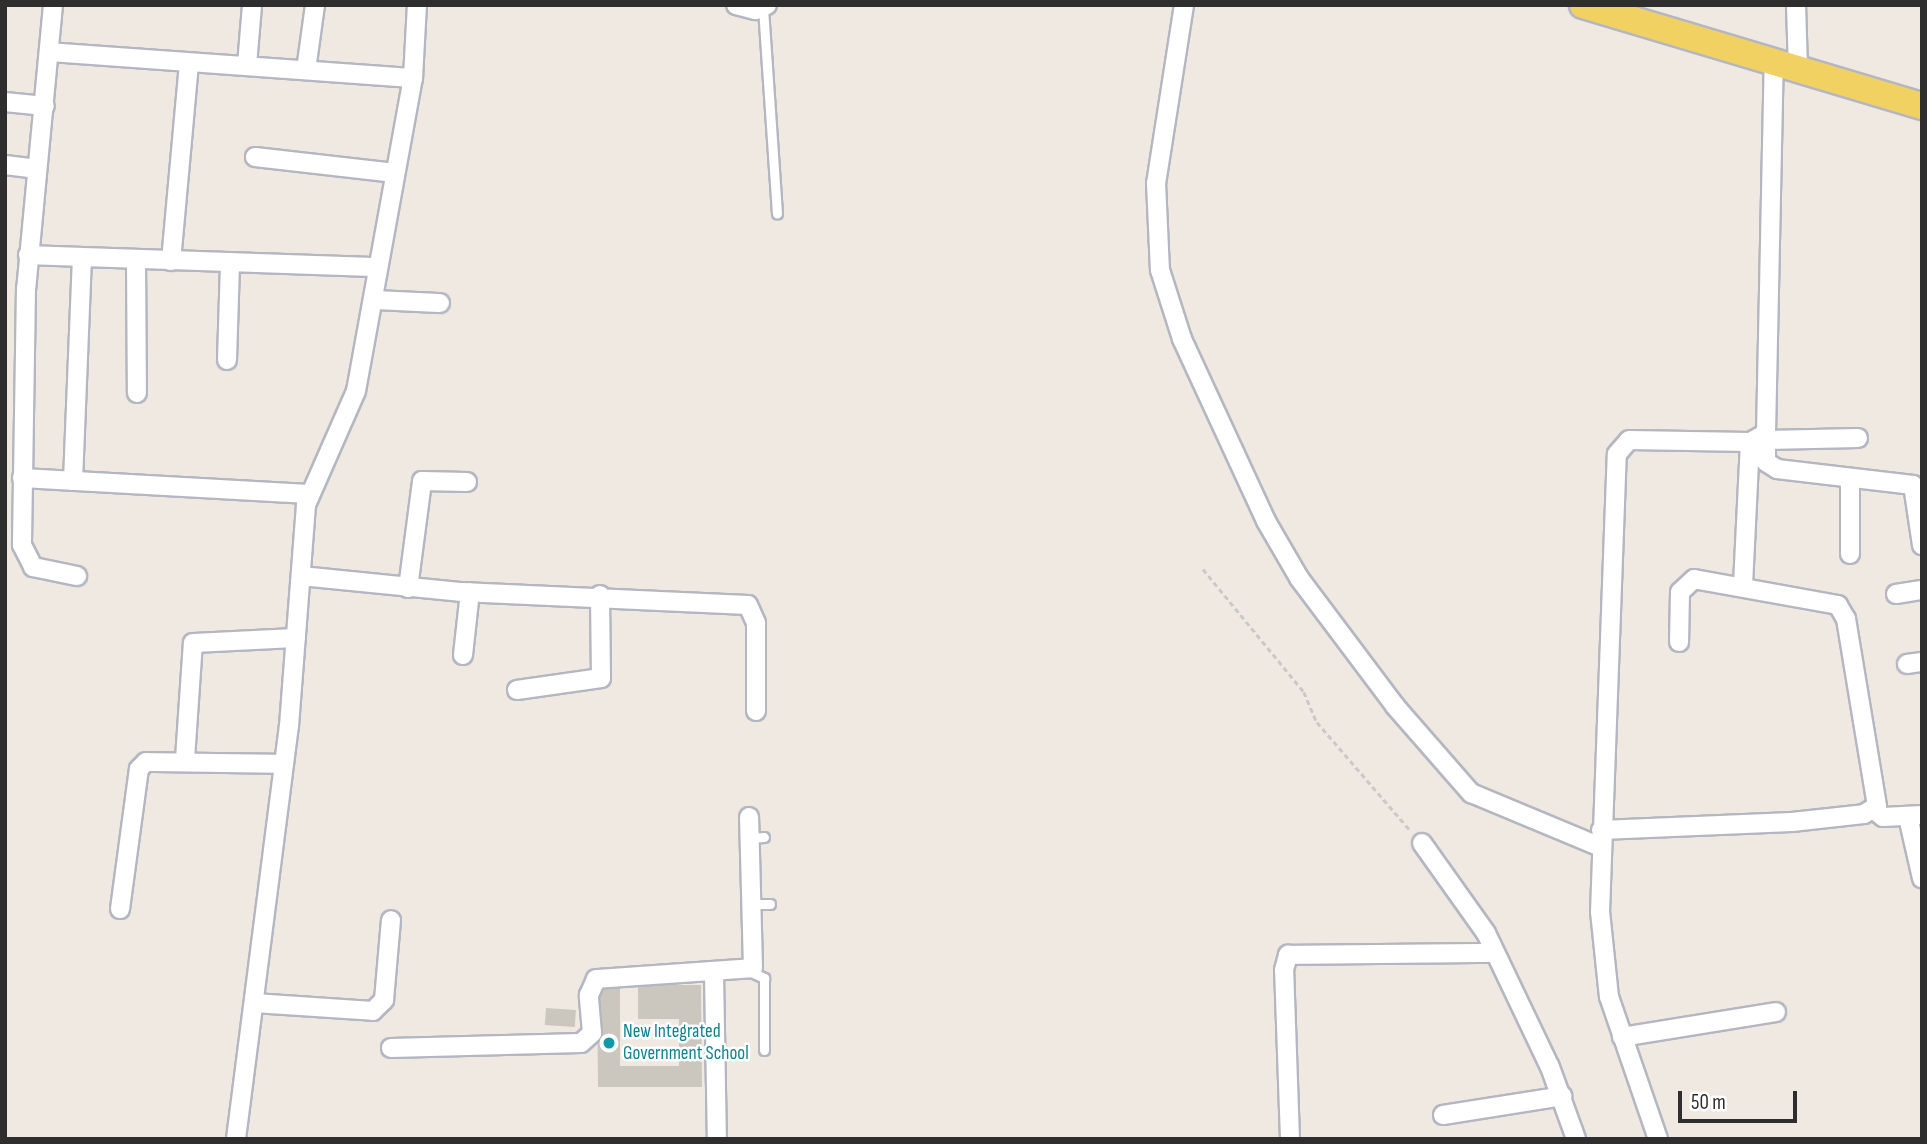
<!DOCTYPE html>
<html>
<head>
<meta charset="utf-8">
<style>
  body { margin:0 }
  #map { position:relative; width:1927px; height:1144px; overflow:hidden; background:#efe9e1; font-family:"Sofia Sans Condensed",sans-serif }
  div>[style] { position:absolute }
  .building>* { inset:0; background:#cbc7bf; transform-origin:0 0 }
  .path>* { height:2.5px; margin-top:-1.25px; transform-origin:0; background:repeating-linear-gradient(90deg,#c9c9c9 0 5px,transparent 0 8.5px) }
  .roads { filter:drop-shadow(2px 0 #b4b7c1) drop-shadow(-2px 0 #b4b7c1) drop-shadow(0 2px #b4b7c1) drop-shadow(0 -2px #b4b7c1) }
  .service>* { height:9px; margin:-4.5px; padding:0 4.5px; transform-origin:4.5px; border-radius:4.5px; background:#fff }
  .minor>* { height:18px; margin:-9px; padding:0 9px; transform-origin:9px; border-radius:9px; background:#fff }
  .primary>* { height:26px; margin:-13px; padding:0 13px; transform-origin:13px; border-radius:13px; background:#f2d163 }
  .dots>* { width:19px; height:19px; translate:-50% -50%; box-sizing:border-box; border:4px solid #fff; border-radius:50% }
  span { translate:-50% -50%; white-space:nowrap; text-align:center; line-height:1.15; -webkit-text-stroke:5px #fff; paint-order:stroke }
  .culture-label { font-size:19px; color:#0d838f }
  .left { translate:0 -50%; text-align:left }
  .frame { position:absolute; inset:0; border:7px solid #2e2e2e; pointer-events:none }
  .scale { position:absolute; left:1678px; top:1091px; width:119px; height:32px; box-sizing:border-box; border:4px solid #2e2e2e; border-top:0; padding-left:9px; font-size:21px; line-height:24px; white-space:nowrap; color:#2e2e2e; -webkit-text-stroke:5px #fff; paint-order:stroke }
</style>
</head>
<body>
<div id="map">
  <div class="building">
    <div style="clip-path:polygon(638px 985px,701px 985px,702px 1087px,598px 1087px,597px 987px,620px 987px,620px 1066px,679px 1066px,679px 1019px,638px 1019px)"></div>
    <div style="left:546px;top:1008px;width:30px;height:17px;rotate:4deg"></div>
  </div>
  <div class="path">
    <div style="left:1203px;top:569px;width:159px;rotate:50.6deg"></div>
    <div style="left:1304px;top:692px;width:33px;rotate:67deg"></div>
    <div style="left:1317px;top:722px;width:143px;rotate:49.3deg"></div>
  </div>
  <div class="roads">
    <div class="service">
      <div style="left:763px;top:8px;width:206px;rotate:86.1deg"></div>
      <div style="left:750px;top:838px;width:14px;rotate:-4deg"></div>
      <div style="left:753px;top:904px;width:17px"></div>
      <div style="left:749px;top:971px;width:17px;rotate:25deg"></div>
      <div style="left:764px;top:978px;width:72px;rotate:90deg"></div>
    </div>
    <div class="minor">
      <div style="left:53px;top:5px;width:284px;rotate:95.4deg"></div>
      <div style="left:26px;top:288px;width:257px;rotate:90.9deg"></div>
      <div style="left:22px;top:545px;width:25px;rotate:63deg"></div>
      <div style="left:33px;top:567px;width:45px;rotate:11.6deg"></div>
      <div style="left:736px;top:5px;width:20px;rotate:15deg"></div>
      <div style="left:755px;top:10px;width:13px;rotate:-23deg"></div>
      <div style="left:1184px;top:5px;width:180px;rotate:98.9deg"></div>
      <div style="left:1156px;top:183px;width:87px;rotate:87.4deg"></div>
      <div style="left:1160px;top:270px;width:72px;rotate:72.3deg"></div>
      <div style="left:1182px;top:339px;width:200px;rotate:65.2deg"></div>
      <div style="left:1266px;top:521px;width:66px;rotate:59.9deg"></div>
      <div style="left:1299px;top:578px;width:160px;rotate:53.1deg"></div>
      <div style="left:1395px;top:706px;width:116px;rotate:48.9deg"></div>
      <div style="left:1471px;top:793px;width:141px;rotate:22.6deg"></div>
      <div style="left:1796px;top:5px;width:62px;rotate:88.2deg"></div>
      <div style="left:49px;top:52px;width:365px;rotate:4.1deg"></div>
      <div style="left:247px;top:65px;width:60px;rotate:-85.2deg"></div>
      <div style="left:306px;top:70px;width:66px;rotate:-82.1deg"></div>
      <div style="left:5px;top:102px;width:40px;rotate:5.7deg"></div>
      <div style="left:255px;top:157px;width:141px;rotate:6.5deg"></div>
      <div style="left:5px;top:165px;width:31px;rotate:7deg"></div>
      <div style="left:28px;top:255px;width:350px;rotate:2deg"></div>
      <div style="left:136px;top:260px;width:133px;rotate:89.6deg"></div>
      <div style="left:171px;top:261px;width:199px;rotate:-84.8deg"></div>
      <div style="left:374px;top:300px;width:66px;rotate:2.6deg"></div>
      <div style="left:227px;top:360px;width:98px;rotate:-88.2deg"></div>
      <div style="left:1766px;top:433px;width:29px;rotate:90deg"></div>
      <div style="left:1766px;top:462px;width:13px;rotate:32deg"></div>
      <div style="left:1777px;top:469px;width:137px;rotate:6.7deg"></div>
      <div style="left:1913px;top:485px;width:61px;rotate:81.5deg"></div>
      <div style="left:1766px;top:440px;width:92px;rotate:-1.2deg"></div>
      <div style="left:22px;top:478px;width:287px;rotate:3.2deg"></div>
      <div style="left:73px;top:481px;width:223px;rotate:-87.7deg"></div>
      <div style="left:1850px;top:554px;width:74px;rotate:-90deg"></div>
      <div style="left:301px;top:576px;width:162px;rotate:5.7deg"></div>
      <div style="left:462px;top:592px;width:286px;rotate:2.6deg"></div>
      <div style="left:748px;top:605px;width:20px;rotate:66deg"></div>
      <div style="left:756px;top:623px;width:88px;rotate:90deg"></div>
      <div style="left:1743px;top:585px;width:143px;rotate:-87.2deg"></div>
      <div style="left:408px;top:588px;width:108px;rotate:-82.5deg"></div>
      <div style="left:422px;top:481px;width:45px;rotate:1.3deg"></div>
      <div style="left:1896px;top:594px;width:26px;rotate:-9deg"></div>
      <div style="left:463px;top:655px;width:63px;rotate:-83.7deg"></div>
      <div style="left:1907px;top:664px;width:15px;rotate:-8deg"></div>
      <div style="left:517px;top:690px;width:85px;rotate:-8.1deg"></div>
      <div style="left:601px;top:678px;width:83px;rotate:-90.7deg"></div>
      <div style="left:185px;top:759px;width:116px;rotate:-86.1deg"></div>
      <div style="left:193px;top:643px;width:103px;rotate:-2.8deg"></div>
      <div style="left:1874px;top:810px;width:11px;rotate:38deg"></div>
      <div style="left:1883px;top:817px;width:39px;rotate:-3deg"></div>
      <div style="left:1908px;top:817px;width:63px;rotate:77.1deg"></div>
      <div style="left:1601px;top:830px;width:191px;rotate:-2.4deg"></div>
      <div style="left:1792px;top:822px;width:72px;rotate:-6.3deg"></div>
      <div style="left:1864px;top:814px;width:15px;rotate:-32deg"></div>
      <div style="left:1877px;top:806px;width:190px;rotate:-99.4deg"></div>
      <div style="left:1846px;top:619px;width:16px;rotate:-120deg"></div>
      <div style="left:1838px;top:605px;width:146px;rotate:-169.8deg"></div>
      <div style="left:1694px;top:579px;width:19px;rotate:137deg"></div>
      <div style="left:1680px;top:592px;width:50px;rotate:91.1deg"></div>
      <div style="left:1422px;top:843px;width:110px;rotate:54.6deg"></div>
      <div style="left:1486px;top:933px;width:148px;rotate:64.5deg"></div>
      <div style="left:1550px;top:1067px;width:77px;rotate:70.1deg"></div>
      <div style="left:120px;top:909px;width:141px;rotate:-82.3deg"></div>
      <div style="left:139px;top:769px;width:10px;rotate:-45deg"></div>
      <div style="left:146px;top:762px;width:138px;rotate:0.8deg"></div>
      <div style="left:714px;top:974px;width:165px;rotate:89deg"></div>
      <div style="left:254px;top:1003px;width:119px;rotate:3.8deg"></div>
      <div style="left:373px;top:1011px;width:16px;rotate:-45deg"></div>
      <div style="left:384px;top:1000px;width:80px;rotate:-85deg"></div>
      <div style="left:1622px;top:1037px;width:156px;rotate:-9.2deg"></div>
      <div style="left:391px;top:1048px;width:190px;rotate:-1.5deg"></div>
      <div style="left:581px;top:1043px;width:15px;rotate:-42deg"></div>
      <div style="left:592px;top:1033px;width:38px;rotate:-95deg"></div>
      <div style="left:589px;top:995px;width:17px;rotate:-66deg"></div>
      <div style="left:596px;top:979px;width:157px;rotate:-4deg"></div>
      <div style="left:753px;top:968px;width:151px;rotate:-91.5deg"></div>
      <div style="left:1443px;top:1115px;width:121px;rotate:-9deg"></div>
      <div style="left:236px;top:1139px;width:416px;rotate:-82.7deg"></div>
      <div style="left:289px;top:726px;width:222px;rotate:-85.6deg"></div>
      <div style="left:306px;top:505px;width:124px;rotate:-66.3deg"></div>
      <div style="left:356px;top:391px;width:318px;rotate:-79.7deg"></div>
      <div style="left:413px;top:78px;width:73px;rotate:-86.9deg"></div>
      <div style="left:1290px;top:1139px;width:169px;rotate:-92deg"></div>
      <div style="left:1284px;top:970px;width:16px;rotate:-75deg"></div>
      <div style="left:1288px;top:955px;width:207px;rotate:-0.6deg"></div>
      <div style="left:1658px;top:1139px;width:150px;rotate:-109deg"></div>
      <div style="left:1609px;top:997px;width:85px;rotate:-96deg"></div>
      <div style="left:1600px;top:912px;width:458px;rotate:-87.9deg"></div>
      <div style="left:1617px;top:454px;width:18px;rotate:-49deg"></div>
      <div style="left:1629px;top:440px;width:121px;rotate:0.9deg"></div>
      <div style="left:1750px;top:442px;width:18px;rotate:-29deg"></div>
      <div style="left:1766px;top:433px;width:373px;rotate:-88.8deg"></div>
    </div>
    <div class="primary">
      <div style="left:1583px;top:5px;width:354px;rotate:16.6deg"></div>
    </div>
  </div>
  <div class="dots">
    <div style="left:609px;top:1043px;background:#0f9aa8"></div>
  </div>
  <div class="culture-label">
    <span class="left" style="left:623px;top:1043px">New Integrated<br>Government School</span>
  </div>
  <div class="frame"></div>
  <div class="scale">50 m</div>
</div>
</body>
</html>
